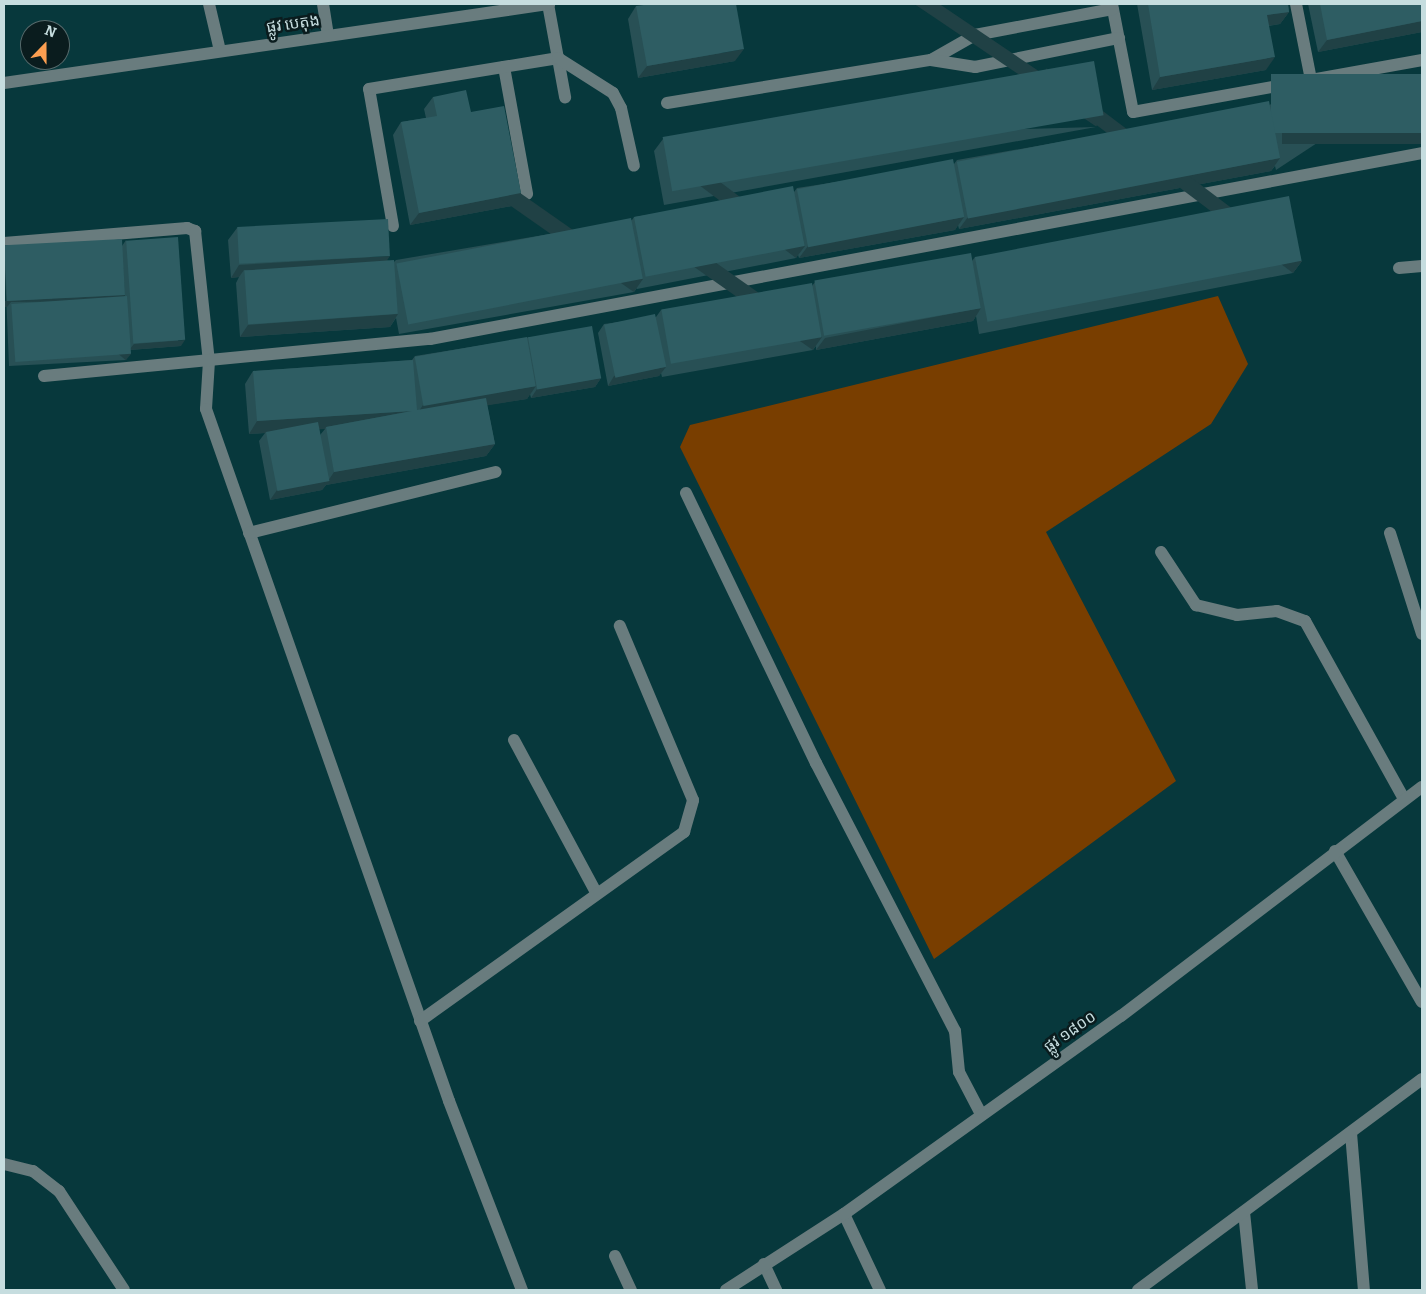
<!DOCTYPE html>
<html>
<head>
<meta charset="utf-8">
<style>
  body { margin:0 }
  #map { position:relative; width:1426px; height:1294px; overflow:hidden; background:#07383c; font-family:Bitter,"Noto Sans Khmer",serif }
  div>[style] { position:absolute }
  .water>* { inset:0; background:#793e00 }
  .minor>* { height:12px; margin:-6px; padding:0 6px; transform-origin:6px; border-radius:6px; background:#697c7e }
  .wall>* { inset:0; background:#285055 }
  .shaded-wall>* { inset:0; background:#204145; transform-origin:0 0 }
  .building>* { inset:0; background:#2e5d63; transform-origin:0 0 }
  span { translate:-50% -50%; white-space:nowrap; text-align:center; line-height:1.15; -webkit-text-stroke:5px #0a1c1e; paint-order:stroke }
  .street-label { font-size:16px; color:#c6dddf }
  .frame { position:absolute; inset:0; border:5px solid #c6dddf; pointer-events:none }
  .north { position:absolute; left:20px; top:20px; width:50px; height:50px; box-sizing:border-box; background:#0a1c1e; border:1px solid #55696b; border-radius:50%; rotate:22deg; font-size:14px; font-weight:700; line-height:20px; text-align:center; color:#c6dddf }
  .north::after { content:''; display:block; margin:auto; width:18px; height:22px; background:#fb9e51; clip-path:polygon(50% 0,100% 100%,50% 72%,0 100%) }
</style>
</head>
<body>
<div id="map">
  <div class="water">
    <div style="clip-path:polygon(1218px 296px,1248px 364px,1211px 424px,1046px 532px,1176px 781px,934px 959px,680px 447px,690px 425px)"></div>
  </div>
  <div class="minor">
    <div style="left:209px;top:4px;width:48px;rotate:76.8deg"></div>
    <div style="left:323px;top:4px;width:31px;rotate:81deg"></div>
    <div style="left:548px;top:4px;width:95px;rotate:79.6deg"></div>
    <div style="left:1112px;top:4px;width:110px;rotate:79deg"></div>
    <div style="left:1133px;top:112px;width:181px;rotate:-10.2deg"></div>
    <div style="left:1296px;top:4px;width:77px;rotate:78.8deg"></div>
    <div style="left:1311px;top:80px;width:113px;rotate:-10.2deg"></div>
    <div style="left:931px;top:60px;width:51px;rotate:-29.6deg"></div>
    <div style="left:975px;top:35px;width:140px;rotate:-10.7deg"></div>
    <div style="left:504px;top:67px;width:129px;rotate:79.7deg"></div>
    <div style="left:4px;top:83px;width:551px;rotate:-8.25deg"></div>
    <div style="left:667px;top:103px;width:267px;rotate:-9.3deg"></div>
    <div style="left:931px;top:60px;width:45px;rotate:9deg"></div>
    <div style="left:975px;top:67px;width:147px;rotate:-11.4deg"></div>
    <div style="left:393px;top:226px;width:139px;rotate:-99.9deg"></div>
    <div style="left:369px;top:89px;width:192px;rotate:-9.3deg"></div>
    <div style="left:558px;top:58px;width:65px;rotate:32.5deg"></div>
    <div style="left:613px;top:93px;width:17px;rotate:62deg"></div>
    <div style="left:621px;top:108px;width:59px;rotate:77.4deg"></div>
    <div style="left:4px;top:243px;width:184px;rotate:-4.7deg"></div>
    <div style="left:187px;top:228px;width:9px;rotate:21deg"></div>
    <div style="left:195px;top:231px;width:131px;rotate:83.9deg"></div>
    <div style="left:209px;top:361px;width:48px;rotate:93.6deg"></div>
    <div style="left:206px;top:409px;width:733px;rotate:70.65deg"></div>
    <div style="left:449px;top:1101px;width:203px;rotate:68.9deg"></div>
    <div style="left:1399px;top:268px;width:23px;rotate:-5deg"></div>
    <div style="left:44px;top:376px;width:388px;rotate:-5.5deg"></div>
    <div style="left:430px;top:339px;width:1009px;rotate:-10.62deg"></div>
    <div style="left:686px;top:493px;width:300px;rotate:64.3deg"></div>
    <div style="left:816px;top:763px;width:302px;rotate:62.6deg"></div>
    <div style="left:955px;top:1031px;width:41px;rotate:84.4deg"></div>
    <div style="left:959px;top:1072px;width:47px;rotate:62.4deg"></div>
    <div style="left:249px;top:533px;width:254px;rotate:-13.9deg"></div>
    <div style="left:1390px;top:533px;width:106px;rotate:72.4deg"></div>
    <div style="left:1161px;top:552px;width:64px;rotate:56.6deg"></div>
    <div style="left:1196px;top:605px;width:42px;rotate:13.7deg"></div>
    <div style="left:1237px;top:615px;width:40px;rotate:-5.7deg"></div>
    <div style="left:1277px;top:611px;width:30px;rotate:20deg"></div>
    <div style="left:1305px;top:621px;width:204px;rotate:60.9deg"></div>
    <div style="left:514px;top:740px;width:173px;rotate:61.7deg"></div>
    <div style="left:1335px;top:851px;width:174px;rotate:60.1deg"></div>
    <div style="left:420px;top:1021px;width:325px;rotate:-35.6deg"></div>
    <div style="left:684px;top:832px;width:33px;rotate:-74deg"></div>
    <div style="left:693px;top:800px;width:189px;rotate:-112.8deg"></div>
    <div style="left:1351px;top:1133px;width:158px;rotate:85.3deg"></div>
    <div style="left:4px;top:1164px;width:30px;rotate:14deg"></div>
    <div style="left:33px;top:1171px;width:33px;rotate:38deg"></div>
    <div style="left:59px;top:1191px;width:118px;rotate:56.7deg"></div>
    <div style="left:1244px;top:1212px;width:78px;rotate:84.1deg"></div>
    <div style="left:844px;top:1214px;width:84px;rotate:64.7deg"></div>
    <div style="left:615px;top:1256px;width:38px;rotate:65deg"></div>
    <div style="left:764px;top:1264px;width:29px;rotate:65deg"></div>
    <div style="left:726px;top:1290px;width:140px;rotate:-32.8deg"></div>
    <div style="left:844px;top:1214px;width:340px;rotate:-35.6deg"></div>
    <div style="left:1121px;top:1016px;width:378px;rotate:-37.3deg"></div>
    <div style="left:1138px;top:1290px;width:354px;rotate:-36.6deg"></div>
  </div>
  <div class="wall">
    <div style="clip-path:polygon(1137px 4px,1288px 4px,1289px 12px,1280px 24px,1269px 26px,1266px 70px,1152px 90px)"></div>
    <div style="clip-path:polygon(1308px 4px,1422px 4px,1422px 32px,1318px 52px)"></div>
    <div style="clip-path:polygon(636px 6px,735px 61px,638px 78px,628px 19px)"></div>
    <div style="clip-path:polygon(1422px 74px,1276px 170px,1275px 166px,1271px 171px,959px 229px,958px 225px,955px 230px,799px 258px,798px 255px,796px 258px,637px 289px,637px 288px,634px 292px,399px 334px,396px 318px,390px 327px,240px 337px,236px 283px,239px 277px,231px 278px,228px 240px,237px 228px,394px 262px,396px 260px,632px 220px,634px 217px,794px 192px,797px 188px,954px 164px,957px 160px,1270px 105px,1273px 101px)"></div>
    <div style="clip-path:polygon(433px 97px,471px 112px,521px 193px,512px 206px,410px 225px,393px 135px,401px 122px,426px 118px,424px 109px)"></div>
    <div style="clip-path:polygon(1096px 127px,664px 205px,654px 151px,663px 139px)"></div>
    <div style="clip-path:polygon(evenodd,126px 240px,181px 346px,130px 350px,126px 360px,9px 366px,4px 245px,122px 246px,126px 240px,122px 254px,125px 296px,124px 296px,125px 295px,122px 254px)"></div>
    <div style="clip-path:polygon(975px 257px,1302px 261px,1293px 273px,979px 334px,976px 316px,973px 321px,816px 350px,816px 346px,813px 350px,662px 377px,661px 373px,659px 376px,608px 386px,598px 333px,604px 324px,656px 317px,661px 310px,812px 286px,815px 282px,972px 261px)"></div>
    <div style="clip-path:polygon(evenodd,528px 337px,601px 378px,595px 387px,531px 398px,530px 394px,527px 399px,487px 405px,495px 444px,486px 456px,326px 485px,322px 490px,270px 500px,259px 441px,265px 433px,249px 434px,245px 384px,253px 371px,412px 360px,415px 356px,527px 338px,528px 337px,319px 429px,325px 429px,320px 435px,319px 429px)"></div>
  </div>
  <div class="shaded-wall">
    <div style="clip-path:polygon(1289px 12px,1280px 24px,1259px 27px,1267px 15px)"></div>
    <div style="clip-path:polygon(1422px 21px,1422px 32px,1318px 52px,1327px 40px)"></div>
    <div style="clip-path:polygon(744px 49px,735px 61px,638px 78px,647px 66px)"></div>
    <div style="clip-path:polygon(1275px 57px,1266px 70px,1152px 90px,1160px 77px)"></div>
    <div style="left:1104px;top:115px;width:14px;height:438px;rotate:124deg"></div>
    <div style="left:1422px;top:133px;width:11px;height:140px;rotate:90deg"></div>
    <div style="clip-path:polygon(1280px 158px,1271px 171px,959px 229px,968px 217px)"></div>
    <div style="clip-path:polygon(521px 193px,512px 206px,410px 225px,419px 213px)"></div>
    <div style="clip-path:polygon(964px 217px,955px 230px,799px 258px,808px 246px)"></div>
    <div style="left:805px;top:246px;width:15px;height:162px;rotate:127deg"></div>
    <div style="clip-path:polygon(390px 256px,381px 269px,244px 270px,239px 277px,231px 278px,239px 265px)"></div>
    <div style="left:1302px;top:261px;width:15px;height:320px;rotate:127deg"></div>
    <div style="left:643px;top:279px;width:16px;height:240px;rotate:125deg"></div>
    <div style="clip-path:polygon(125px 295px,121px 301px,11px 302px,7px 307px,4px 307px,4px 301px)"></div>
    <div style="clip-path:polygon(981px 308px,973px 321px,816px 350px,825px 338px)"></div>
    <div style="clip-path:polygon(398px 314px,390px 327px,240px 337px,248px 325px)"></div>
    <div style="left:822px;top:337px;width:16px;height:153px;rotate:125deg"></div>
    <div style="clip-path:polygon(185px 340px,181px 346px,129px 350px,134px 344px)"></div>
    <div style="left:131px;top:354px;width:8px;height:117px;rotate:130deg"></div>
    <div style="clip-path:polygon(666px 367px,659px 376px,608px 386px,614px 376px)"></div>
    <div style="clip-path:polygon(601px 378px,595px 387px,531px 398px,537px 389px)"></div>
    <div style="clip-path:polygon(536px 386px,527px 399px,415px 417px,423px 405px)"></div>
    <div style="clip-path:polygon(412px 411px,326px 427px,325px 429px,266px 433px,266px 432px,265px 433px,249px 434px,257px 421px)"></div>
    <div style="clip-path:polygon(495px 444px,486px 456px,326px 485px,322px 490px,270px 500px,277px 490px,328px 481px,334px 472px)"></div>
  </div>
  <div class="building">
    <div style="clip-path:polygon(651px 4px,736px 4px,744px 49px,647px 66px,636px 6px)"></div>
    <div style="clip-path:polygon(1148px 4px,1288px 4px,1289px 12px,1267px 15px,1275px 57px,1160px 77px)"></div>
    <div style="clip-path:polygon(1320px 4px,1422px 4px,1422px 21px,1327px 40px)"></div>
    <div style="left:1094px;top:61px;width:55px;height:438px;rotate:80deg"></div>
    <div style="left:1422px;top:74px;width:59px;height:151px;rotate:90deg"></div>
    <div style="clip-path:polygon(466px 90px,471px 112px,504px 106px,521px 193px,419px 213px,401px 122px,437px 116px,433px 97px)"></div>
    <div style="left:1269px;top:101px;width:58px;height:318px;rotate:79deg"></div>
    <div style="left:953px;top:159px;width:59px;height:159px;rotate:79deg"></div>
    <div style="left:793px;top:186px;width:61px;height:162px;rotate:79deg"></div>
    <div style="left:1289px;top:196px;width:66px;height:320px;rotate:79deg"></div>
    <div style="left:631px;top:218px;width:62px;height:239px;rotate:79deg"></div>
    <div style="left:388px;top:219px;width:37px;height:151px;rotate:87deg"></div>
    <div style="left:178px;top:237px;width:103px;height:52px;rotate:86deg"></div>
    <div style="left:122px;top:239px;width:56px;height:118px;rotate:87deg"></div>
    <div style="left:971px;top:253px;width:56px;height:159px;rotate:80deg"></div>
    <div style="left:394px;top:260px;width:54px;height:150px;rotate:86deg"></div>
    <div style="left:812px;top:283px;width:55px;height:153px;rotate:80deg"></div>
    <div style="left:127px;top:296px;width:58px;height:116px;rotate:86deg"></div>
    <div style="left:655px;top:314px;width:54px;height:52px;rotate:78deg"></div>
    <div style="left:592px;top:326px;width:53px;height:65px;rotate:80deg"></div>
    <div style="left:527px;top:337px;width:50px;height:114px;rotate:80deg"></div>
    <div style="clip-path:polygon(413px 360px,417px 410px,486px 398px,495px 444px,334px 472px,326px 427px,412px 411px,257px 421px,253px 371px)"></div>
    <div style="left:318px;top:422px;width:60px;height:53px;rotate:79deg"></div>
  </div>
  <div class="street-label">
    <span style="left:293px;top:24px;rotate:-8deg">ផ្លូវ បេតុង</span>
    <span style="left:1070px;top:1032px;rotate:-35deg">ផ្លូវ ១៨០០</span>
  </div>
  <div class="frame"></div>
  <div class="north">N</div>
</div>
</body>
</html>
